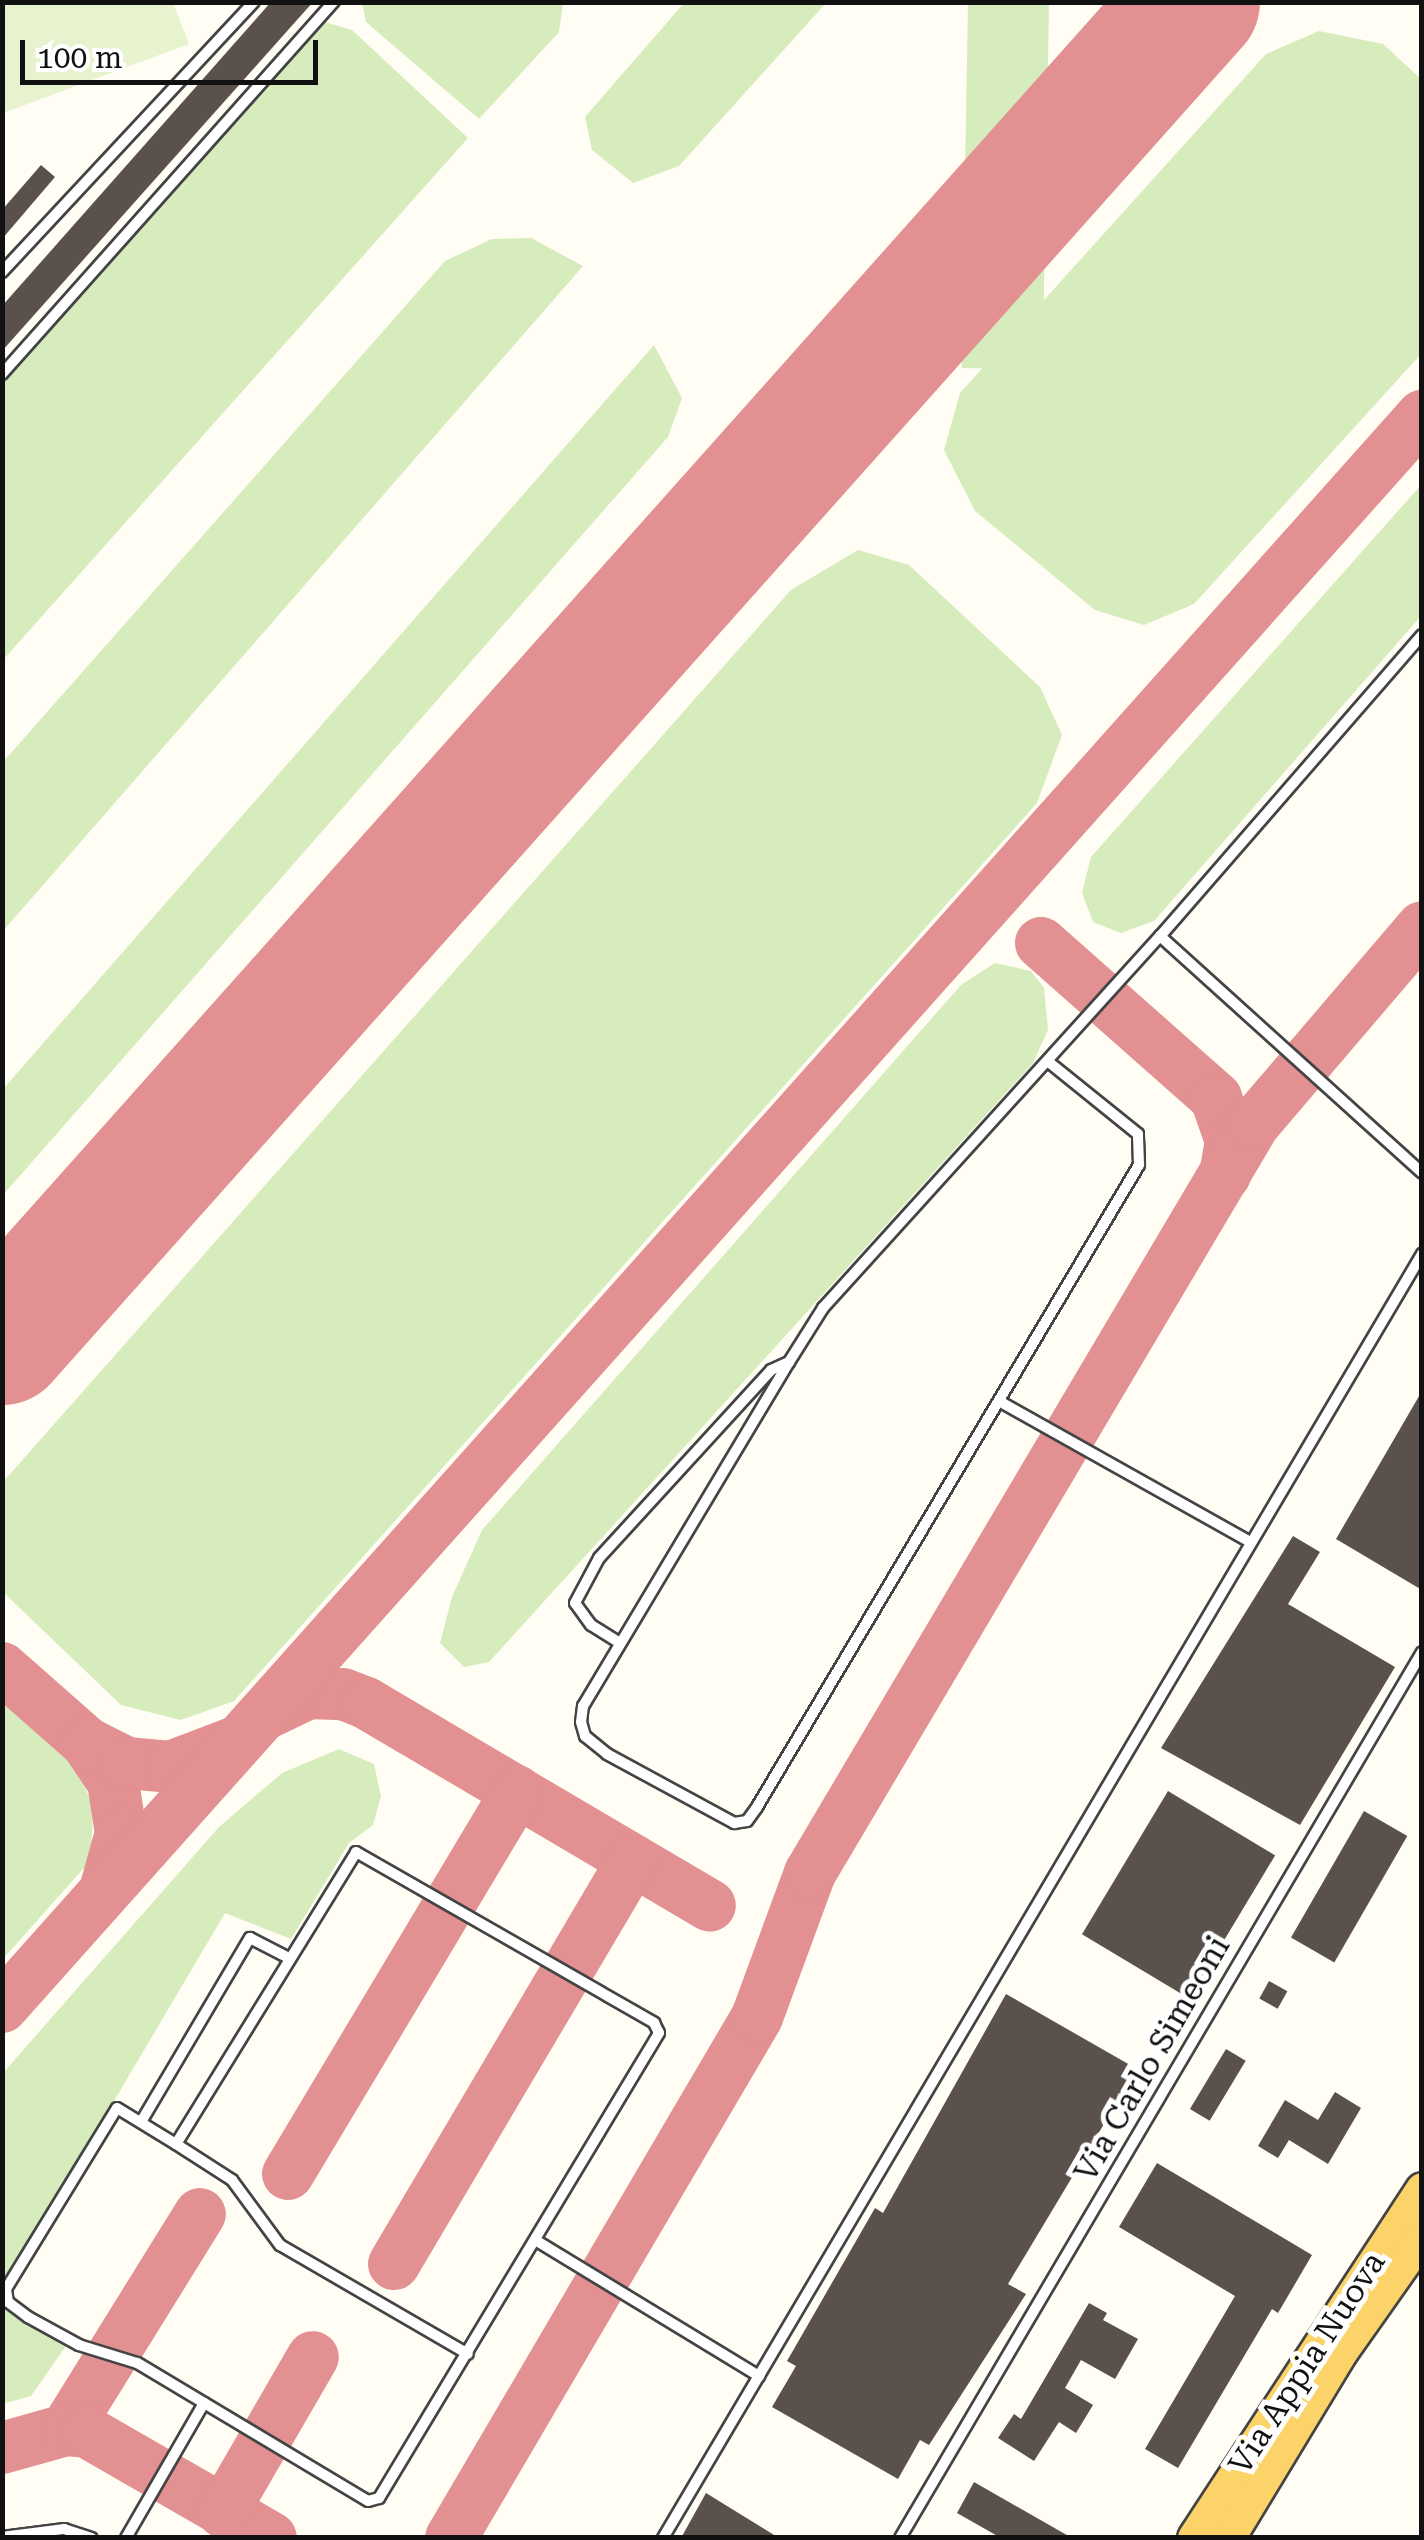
<!DOCTYPE html>
<html>
<head>
<meta charset="utf-8">
<style>
  body { margin:0 }
  #map { position:relative; width:1424px; height:2540px; overflow:hidden; background:#fffdf4; font-family:"Roboto Serif",serif }
  div>[style] { position:absolute }
  .green>* { inset:0; background:#d6ecbc; transform-origin:0 0 }
  .pitch>* { inset:0; background:#e7f2ce }
  .taxiway>* { height:52px; margin:-26px; padding:0 26px; transform-origin:26px; border-radius:26px; background:#e29092 }
  .runway>* { height:132px; margin:-66px; padding:0 66px; transform-origin:66px; border-radius:66px; background:#e29092 }
  .building>* { inset:0; background:#5a514c; transform-origin:0 0 }
  .roads { filter:drop-shadow(2px 0 #444) drop-shadow(-2px 0 #444) drop-shadow(0 2px #444) drop-shadow(0 -2px #444) }
  .lane>* { height:10px; margin:-5px; padding:0 5px; transform-origin:5px; border-radius:5px; background:#fff }
  .primary>* { height:32px; margin:-16px; padding:0 16px; transform-origin:16px; border-radius:16px; background:#fbd368 }
  span { translate:-50% -50%; white-space:nowrap; text-align:center; line-height:1.15; -webkit-text-stroke:10px #fff; paint-order:stroke }
  .street-label { font-size:32px; color:#111 }
  .frame { position:absolute; inset:0; border:5px solid #111; pointer-events:none }
  .scale { position:absolute; left:20px; top:40px; width:298px; height:45px; box-sizing:border-box; border:5px solid #111; border-top:0; padding-left:12px; font-size:30px; line-height:35px; white-space:nowrap; color:#111; -webkit-text-stroke:8px #fff; paint-order:stroke }
</style>
</head>
<body>
<div id="map">
  <div class="green">
    <div style="left:968px;top:2px;width:81px;height:366px;rotate:1deg"></div>
    <div style="clip-path:polygon(362px 3px,362px 2px,563px 3px,559px 32px,479px 119px,366px 22px)"></div>
    <div style="clip-path:polygon(684px 3px,826px 3px,679px 166px,633px 183px,592px 150px,585px 117px)"></div>
    <div style="clip-path:polygon(318px 20px,352px 30px,468px 138px,3px 660px,3px 374px)"></div>
    <div style="clip-path:polygon(1319px 31px,1383px 44px,1421px 79px,1421px 354px,1194px 604px,1144px 625px,1095px 610px,975px 511px,944px 450px,960px 393px,1266px 54px)"></div>
    <div style="clip-path:polygon(531px 238px,583px 266px,3px 931px,3px 762px,445px 261px,492px 239px)"></div>
    <div style="clip-path:polygon(654px 345px,682px 398px,668px 437px,3px 1195px,3px 1089px)"></div>
    <div style="clip-path:polygon(1421px 485px,1421px 616px,1154px 921px,1121px 933px,1093px 922px,1082px 893px,1091px 857px)"></div>
    <div style="clip-path:polygon(858px 550px,909px 565px,1040px 687px,1062px 735px,1037px 803px,234px 1701px,181px 1720px,121px 1705px,3px 1592px,3px 1482px,791px 590px)"></div>
    <div style="clip-path:polygon(995px 963px,1031px 971px,1044px 988px,1048px 1030px,1033px 1063px,489px 1662px,464px 1667px,440px 1643px,452px 1597px,482px 1530px,961px 985px)"></div>
    <div style="clip-path:polygon(3px 1697px,70px 1753px,93px 1806px,91px 1860px,3px 1959px)"></div>
    <div style="clip-path:polygon(339px 1749px,374px 1764px,381px 1796px,373px 1825px,349px 1843px,291px 1939px,225px 1913px,3px 2289px,3px 2073px,219px 1827px,282px 1773px)"></div>
    <div style="clip-path:polygon(3px 2305px,68px 2343px,31px 2396px,3px 2404px)"></div>
  </div>
  <div class="pitch">
    <div style="clip-path:polygon(3px 2px,173px 3px,189px 44px,3px 113px)"></div>
  </div>
  <div class="taxiway">
    <div style="left:1041px;top:943px;width:234px;rotate:41.5deg"></div>
    <div style="left:1216px;top:1098px;width:46px;rotate:70.8deg"></div>
    <div style="left:1231px;top:1141px;width:34px;rotate:100deg"></div>
    <div style="left:2px;top:1668px;width:113px;rotate:41.4deg"></div>
    <div style="left:87px;top:1743px;width:47px;rotate:56.3deg"></div>
    <div style="left:113px;top:1782px;width:52px;rotate:81.1deg"></div>
    <div style="left:121px;top:1833px;width:56px;rotate:105.5deg"></div>
    <div style="left:265px;top:1714px;width:49px;rotate:-25.5deg"></div>
    <div style="left:309px;top:1693px;width:34px;rotate:2deg"></div>
    <div style="left:343px;top:1694px;width:25px;rotate:21deg"></div>
    <div style="left:366px;top:1703px;width:399px;rotate:30.5deg"></div>
    <div style="left:87px;top:1743px;width:45px;rotate:26.6deg"></div>
    <div style="left:127px;top:1763px;width:43px;rotate:5.3deg"></div>
    <div style="left:170px;top:1767px;width:71px;rotate:-20.7deg"></div>
    <div style="left:2px;top:2007px;width:2133px;rotate:-48.25deg"></div>
    <div style="left:288px;top:2174px;width:446px;rotate:-59.1deg"></div>
    <div style="left:394px;top:2264px;width:469px;rotate:-59.4deg"></div>
    <div style="left:66px;top:2430px;width:254px;rotate:-58.2deg"></div>
    <div style="left:2px;top:2448px;width:66px;rotate:-15.7deg"></div>
    <div style="left:66px;top:2430px;width:21px;rotate:5deg"></div>
    <div style="left:87px;top:2432px;width:212px;rotate:29.9deg"></div>
    <div style="left:223px;top:2512px;width:179px;rotate:-59.9deg"></div>
    <div style="left:451px;top:2538px;width:604px;rotate:-59.57deg"></div>
    <div style="left:757px;top:2017px;width:153px;rotate:-69.8deg"></div>
    <div style="left:810px;top:1873px;width:871px;rotate:-59.34deg"></div>
    <div style="left:1254px;top:1124px;width:259px;rotate:-49.5deg"></div>
  </div>
  <div class="runway">
    <div style="left:2px;top:1339px;width:1791px;rotate:-48.28deg"></div>
  </div>
  <div class="building">
    <div style="clip-path:polygon(271px 2px,313px 2px,2px 351px,2px 306px)"></div>
    <div style="clip-path:polygon(41px 165px,55px 177px,2px 239px,2px 210px)"></div>
    <div style="clip-path:polygon(1422px 1391px,1422px 1590px,1336px 1539px)"></div>
    <div style="clip-path:polygon(1293px 1536px,1320px 1552px,1288px 1604px,1395px 1667px,1300px 1825px,1161px 1748px)"></div>
    <div style="left:1168px;top:1791px;width:125px;height:167px;rotate:31deg"></div>
    <div style="left:1364px;top:1811px;width:50px;height:146px;rotate:30deg"></div>
    <div style="left:1269px;top:1981px;width:21px;height:20px;rotate:29deg"></div>
    <div style="clip-path:polygon(1006px 1994px,1137px 2069px,1008px 2284px,1026px 2294px,929px 2445px,920px 2440px,898px 2479px,772px 2407px,796px 2366px,787px 2361px,875px 2208px,883px 2213px)"></div>
    <div style="left:1226px;top:2049px;width:23px;height:70px;rotate:31deg"></div>
    <div style="clip-path:polygon(1335px 2092px,1361px 2108px,1328px 2164px,1289px 2140px,1278px 2158px,1258px 2146px,1285px 2100px,1318px 2120px)"></div>
    <div style="clip-path:polygon(1157px 2163px,1312px 2255px,1278px 2313px,1272px 2309px,1178px 2468px,1145px 2449px,1235px 2296px,1119px 2227px)"></div>
    <div style="clip-path:polygon(1089px 2303px,1107px 2313px,1103px 2320px,1138px 2339px,1115px 2379px,1081px 2360px,1065px 2388px,1093px 2405px,1076px 2433px,1059px 2422px,1034px 2461px,998px 2438px,1014px 2414px,1021px 2419px)"></div>
    <div style="clip-path:polygon(974px 2482px,1072px 2538px,1001px 2538px,957px 2513px)"></div>
    <div style="clip-path:polygon(706px 2493px,779px 2538px,681px 2538px)"></div>
  </div>
  <div class="roads">
    <div class="lane">
      <div style="left:2px;top:272px;width:369px;rotate:-47deg"></div>
      <div style="left:2px;top:374px;width:499px;rotate:-48.3deg"></div>
      <div style="left:1422px;top:635px;width:399px;rotate:131deg"></div>
      <div style="left:1160px;top:936px;width:353px;rotate:42.1deg"></div>
      <div style="left:789px;top:1362px;width:401px;rotate:120.9deg"></div>
      <div style="left:583px;top:1706px;width:16px;rotate:97deg"></div>
      <div style="left:581px;top:1722px;width:15px;rotate:74deg"></div>
      <div style="left:585px;top:1736px;width:28px;rotate:39deg"></div>
      <div style="left:607px;top:1754px;width:145px;rotate:28.5deg"></div>
      <div style="left:734px;top:1823px;width:13px;rotate:-9deg"></div>
      <div style="left:747px;top:1821px;width:17px;rotate:-54deg"></div>
      <div style="left:757px;top:1807px;width:747px;rotate:-59.25deg"></div>
      <div style="left:1139px;top:1165px;width:31px;rotate:-92deg"></div>
      <div style="left:1138px;top:1134px;width:113px;rotate:-141.1deg"></div>
      <div style="left:999px;top:1401px;width:288px;rotate:29.3deg"></div>
      <div style="left:620px;top:1643px;width:34px;rotate:-148deg"></div>
      <div style="left:591px;top:1625px;width:27px;rotate:-126deg"></div>
      <div style="left:575px;top:1603px;width:51px;rotate:-61.9deg"></div>
      <div style="left:599px;top:1558px;width:255px;rotate:-47.5deg"></div>
      <div style="left:771px;top:1370px;width:20px;rotate:-24deg"></div>
      <div style="left:789px;top:1362px;width:64px;rotate:-57.8deg"></div>
      <div style="left:823px;top:1308px;width:502px;rotate:-47.83deg"></div>
      <div style="left:356px;top:1852px;width:344px;rotate:29.8deg"></div>
      <div style="left:654px;top:2023px;width:11px;rotate:63deg"></div>
      <div style="left:659px;top:2033px;width:543px;rotate:121.05deg"></div>
      <div style="left:379px;top:2498px;width:11px;rotate:165deg"></div>
      <div style="left:368px;top:2501px;width:269px;rotate:-149.1deg"></div>
      <div style="left:137px;top:2363px;width:61px;rotate:-162.8deg"></div>
      <div style="left:79px;top:2345px;width:58px;rotate:-151.2deg"></div>
      <div style="left:28px;top:2317px;width:25px;rotate:-143deg"></div>
      <div style="left:8px;top:2302px;width:13px;rotate:-99deg"></div>
      <div style="left:6px;top:2289px;width:212px;rotate:-58.5deg"></div>
      <div style="left:117px;top:2108px;width:69px;rotate:31.4deg"></div>
      <div style="left:176px;top:2144px;width:343px;rotate:-58.3deg"></div>
      <div style="left:141px;top:2122px;width:214px;rotate:-59.4deg"></div>
      <div style="left:250px;top:1938px;width:42px;rotate:27.2deg"></div>
      <div style="left:176px;top:2144px;width:67px;rotate:32.7deg"></div>
      <div style="left:232px;top:2180px;width:81px;rotate:53.6deg"></div>
      <div style="left:280px;top:2245px;width:217px;rotate:30.1deg"></div>
      <div style="left:537px;top:2241px;width:260px;rotate:31.3deg"></div>
      <div style="left:2px;top:2537px;width:63px;rotate:-7.4deg"></div>
      <div style="left:64px;top:2529px;width:29px;rotate:18deg"></div>
      <div style="left:126px;top:2538px;width:156px;rotate:-60deg"></div>
      <div style="left:663px;top:2538px;width:1492px;rotate:-59.41deg"></div>
      <div style="left:900px;top:2538px;width:1028px;rotate:-59.49deg"></div>
    </div>
    <div class="primary">
      <div style="left:1194px;top:2538px;width:417px;rotate:-56.8deg"></div>
      <div style="left:1229px;top:2538px;width:216px;rotate:-58.8deg"></div>
      <div style="left:1341px;top:2353px;width:141px;rotate:-54.8deg"></div>
    </div>
  </div>
  <div class="street-label">
    <span style="left:1152px;top:2059px;rotate:-60deg">Via Carlo Simeoni</span>
    <span style="left:1307px;top:2363px;rotate:-57deg">Via Appia Nuova</span>
  </div>
  <div class="frame"></div>
  <div class="scale">100 m</div>
</div>
</body>
</html>
